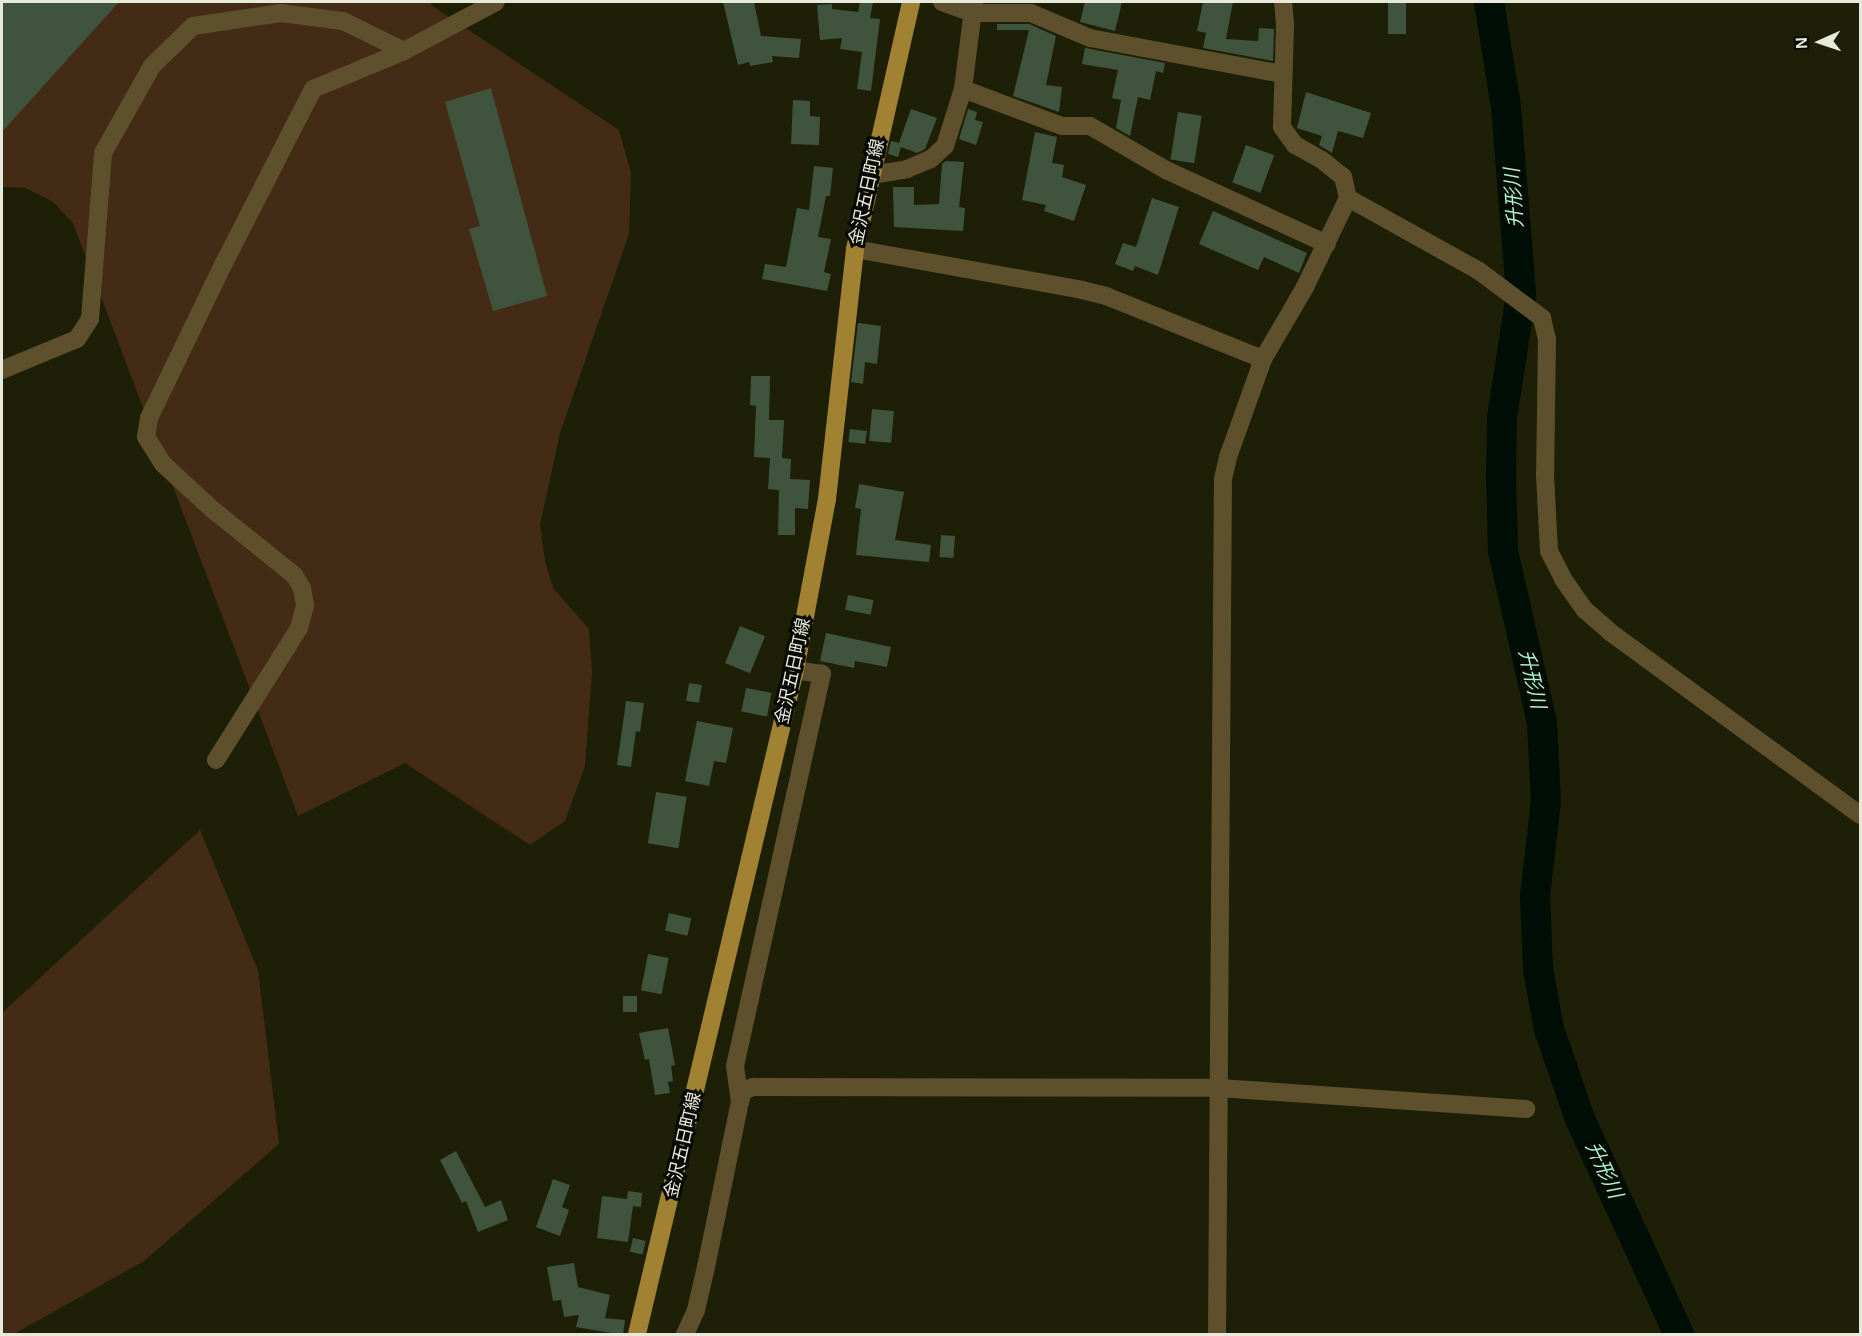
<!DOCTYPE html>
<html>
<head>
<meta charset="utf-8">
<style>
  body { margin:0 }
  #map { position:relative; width:1862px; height:1336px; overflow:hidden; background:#1d2006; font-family:Arial,"Noto Sans JP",sans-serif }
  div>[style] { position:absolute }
  .green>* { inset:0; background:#442b15 }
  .river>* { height:30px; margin:-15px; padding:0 15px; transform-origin:15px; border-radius:15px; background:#000e06 }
  .building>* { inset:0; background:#40533d; transform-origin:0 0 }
  .minor>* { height:18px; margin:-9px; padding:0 9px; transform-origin:9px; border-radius:9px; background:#5f502d }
  .major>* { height:18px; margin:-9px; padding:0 9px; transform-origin:9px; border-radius:9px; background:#a18232 }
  span { translate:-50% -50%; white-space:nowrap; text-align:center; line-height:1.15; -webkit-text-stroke:6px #080902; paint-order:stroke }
  .street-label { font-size:18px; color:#e7e9da }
  .water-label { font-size:20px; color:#a4f7d7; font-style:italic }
  .frame { position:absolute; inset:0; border:3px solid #e7e9da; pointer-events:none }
  .north { position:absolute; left:1790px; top:12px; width:60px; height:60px; -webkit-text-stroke:4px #080902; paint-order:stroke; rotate:267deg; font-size:16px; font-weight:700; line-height:24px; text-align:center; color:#e7e9da }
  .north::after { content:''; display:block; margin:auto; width:21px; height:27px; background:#e7e9da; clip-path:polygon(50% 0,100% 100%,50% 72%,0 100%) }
</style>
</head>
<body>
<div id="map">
  <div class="green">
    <div style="clip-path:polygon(2px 2px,432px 2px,431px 5px,619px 130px,631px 173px,629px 234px,560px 433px,540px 525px,545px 561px,553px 588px,589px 629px,592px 671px,585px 766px,565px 821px,530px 845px,405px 763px,298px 816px,73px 223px,52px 201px,25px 188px,2px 187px)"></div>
    <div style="clip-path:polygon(200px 830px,258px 970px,279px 1144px,144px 1261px,14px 1334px,2px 1334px,2px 1013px)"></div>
  </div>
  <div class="river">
    <div style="left:1489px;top:2px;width:106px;rotate:80.8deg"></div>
    <div style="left:1506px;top:107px;width:189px;rotate:85.4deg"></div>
    <div style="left:1521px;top:295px;width:124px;rotate:98.8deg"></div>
    <div style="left:1502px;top:418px;width:58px;rotate:91deg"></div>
    <div style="left:1501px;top:476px;width:75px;rotate:88.5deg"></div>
    <div style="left:1503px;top:551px;width:176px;rotate:77.2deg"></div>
    <div style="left:1542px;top:723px;width:78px;rotate:87.1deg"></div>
    <div style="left:1546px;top:801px;width:96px;rotate:96.6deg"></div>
    <div style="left:1535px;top:896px;width:73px;rotate:87.6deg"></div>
    <div style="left:1538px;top:969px;width:61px;rotate:79.6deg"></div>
    <div style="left:1549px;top:1029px;width:95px;rotate:71deg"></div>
    <div style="left:1580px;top:1119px;width:237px;rotate:65.3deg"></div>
  </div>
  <div class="building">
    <div style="clip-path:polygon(2px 2px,119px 2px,2px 132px)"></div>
    <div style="clip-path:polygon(723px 2px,754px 2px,761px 36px,801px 39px,799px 58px,772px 56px,773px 62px,750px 66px,749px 62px,738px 65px)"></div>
    <div style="clip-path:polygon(860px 2px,873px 2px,870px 18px,880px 19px,871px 91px,857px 89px,862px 52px,840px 49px,842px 38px,820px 40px,817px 5px,832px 4px,832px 9px,858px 12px)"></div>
    <div style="clip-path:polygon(1085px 2px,1122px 2px,1115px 31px,1080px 22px)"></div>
    <div style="clip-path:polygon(1203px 2px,1233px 2px,1226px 39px,1258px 41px,1259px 28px,1274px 29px,1273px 61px,1203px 48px,1206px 33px,1197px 31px)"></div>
    <div style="left:1388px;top:2px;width:18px;height:32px"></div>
    <div style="clip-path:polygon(997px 24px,1029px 24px,1056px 36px,1046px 85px,1062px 87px,1059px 112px,1013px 96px,1029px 30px,997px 30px)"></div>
    <div style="clip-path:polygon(1085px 48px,1165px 63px,1163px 73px,1156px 71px,1150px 100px,1138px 97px,1130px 136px,1116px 128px,1121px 100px,1112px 98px,1118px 70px,1082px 64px)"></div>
    <div style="clip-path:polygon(491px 88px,547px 296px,493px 311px,469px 229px,480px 226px,445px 102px)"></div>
    <div style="clip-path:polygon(1306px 92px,1371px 113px,1363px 138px,1338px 131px,1332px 153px,1319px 145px,1322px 136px,1297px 128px)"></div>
    <div style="clip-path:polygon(793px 100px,810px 101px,810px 116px,820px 117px,819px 145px,791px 144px)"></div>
    <div style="clip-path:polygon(911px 109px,937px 118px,925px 149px,917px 153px,901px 147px,898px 157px,888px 154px,891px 141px,899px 143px)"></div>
    <div style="clip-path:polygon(968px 109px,977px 112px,975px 120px,983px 122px,976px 145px,959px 139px)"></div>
    <div style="left:1178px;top:112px;width:24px;height:48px;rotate:9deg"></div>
    <div style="clip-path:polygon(1035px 132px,1057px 137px,1052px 163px,1064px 165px,1062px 177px,1086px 185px,1074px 221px,1044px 211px,1046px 205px,1022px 200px)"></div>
    <div style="left:1246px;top:145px;width:30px;height:40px;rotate:20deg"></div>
    <div style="clip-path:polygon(946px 161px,964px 162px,959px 207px,965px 208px,963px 231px,894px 227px,893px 187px,914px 187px,914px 205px,939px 204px,942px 164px)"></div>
    <div style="clip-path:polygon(814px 166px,833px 168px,830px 196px,826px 196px,818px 237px,831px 239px,824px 272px,831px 274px,827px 291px,762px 279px,765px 264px,786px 267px,797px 208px,809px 210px)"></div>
    <div style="clip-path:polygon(1152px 198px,1179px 207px,1158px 275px,1135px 266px,1133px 271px,1115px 264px,1123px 243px,1136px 247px)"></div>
    <div style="clip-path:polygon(1213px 211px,1307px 253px,1299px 273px,1264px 257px,1258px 270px,1199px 244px)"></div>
    <div style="clip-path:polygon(858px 323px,881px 326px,877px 364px,865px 362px,863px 384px,851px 382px)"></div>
    <div style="clip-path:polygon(751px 376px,770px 376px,769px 420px,784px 420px,782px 458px,791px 459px,790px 479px,810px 480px,808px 509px,795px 508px,795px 535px,778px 535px,779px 490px,768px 489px,770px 458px,754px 457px,756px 406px,750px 405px)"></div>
    <div style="left:872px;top:409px;width:22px;height:32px;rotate:5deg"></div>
    <div style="left:850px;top:429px;width:17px;height:13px;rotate:7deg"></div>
    <div style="clip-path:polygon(859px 484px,904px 492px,895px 540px,931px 545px,929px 562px,856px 555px,861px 509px,855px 508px)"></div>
    <div style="left:941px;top:535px;width:14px;height:22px;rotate:4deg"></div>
    <div style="left:848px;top:595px;width:26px;height:15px;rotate:11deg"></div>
    <div style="left:740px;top:626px;width:27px;height:40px;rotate:22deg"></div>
    <div style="clip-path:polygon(826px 633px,891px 647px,887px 667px,855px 661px,854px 668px,820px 661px)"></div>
    <div style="left:689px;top:683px;width:13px;height:18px;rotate:9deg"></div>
    <div style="left:746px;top:688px;width:26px;height:24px;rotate:11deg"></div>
    <div style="clip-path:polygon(626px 701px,644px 703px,640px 732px,636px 731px,631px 767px,617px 765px)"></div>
    <div style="clip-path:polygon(697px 721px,733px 728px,726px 763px,714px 761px,709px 786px,685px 781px)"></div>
    <div style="left:656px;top:792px;width:31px;height:52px;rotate:9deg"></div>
    <div style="left:669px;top:913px;width:23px;height:18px;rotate:13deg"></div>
    <div style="left:648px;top:954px;width:21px;height:37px;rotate:11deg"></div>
    <div style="left:623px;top:996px;width:14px;height:16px"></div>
    <div style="clip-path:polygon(668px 1028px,675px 1065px,671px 1066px,673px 1081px,668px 1082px,670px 1093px,655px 1095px,649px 1059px,645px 1060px,639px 1033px)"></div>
    <div style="clip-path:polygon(456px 1151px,485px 1207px,501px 1200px,508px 1220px,478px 1232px,466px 1201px,462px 1203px,440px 1160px)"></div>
    <div style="clip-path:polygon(553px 1179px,570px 1185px,562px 1207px,569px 1210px,560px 1236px,536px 1227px)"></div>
    <div style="clip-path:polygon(628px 1191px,642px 1193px,641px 1207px,633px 1206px,628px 1242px,597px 1238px,602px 1196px,627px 1199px)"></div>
    <div style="left:633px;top:1238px;width:13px;height:14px;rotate:13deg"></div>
    <div style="clip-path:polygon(574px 1263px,578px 1287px,610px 1295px,605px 1318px,625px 1320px,623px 1335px,576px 1327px,579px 1315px,564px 1317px,561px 1300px,553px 1301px,547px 1267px)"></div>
  </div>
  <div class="minor">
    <div style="left:942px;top:2px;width:33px;rotate:20deg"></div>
    <div style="left:973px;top:13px;width:58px"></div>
    <div style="left:1031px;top:13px;width:64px;rotate:23deg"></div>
    <div style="left:1090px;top:38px;width:195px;rotate:10.6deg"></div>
    <div style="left:963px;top:89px;width:106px;rotate:20.5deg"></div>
    <div style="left:1062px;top:126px;width:28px"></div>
    <div style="left:1090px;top:126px;width:88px;rotate:30.1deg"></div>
    <div style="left:1166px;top:170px;width:177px;rotate:24.7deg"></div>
    <div style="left:871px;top:175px;width:36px;rotate:-9deg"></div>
    <div style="left:907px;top:169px;width:26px;rotate:-23deg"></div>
    <div style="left:931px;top:159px;width:19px;rotate:-43deg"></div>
    <div style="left:945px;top:146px;width:60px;rotate:-72.5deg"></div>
    <div style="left:963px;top:89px;width:88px;rotate:-82.8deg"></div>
    <div style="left:1348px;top:198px;width:150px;rotate:29.1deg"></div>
    <div style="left:1479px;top:271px;width:79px;rotate:36.7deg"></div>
    <div style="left:1542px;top:318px;width:22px;rotate:77deg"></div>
    <div style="left:1547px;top:339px;width:136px;rotate:90.8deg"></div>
    <div style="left:1545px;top:475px;width:76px;rotate:87deg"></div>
    <div style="left:1549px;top:551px;width:31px;rotate:63deg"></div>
    <div style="left:1563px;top:579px;width:38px;rotate:55deg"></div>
    <div style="left:1585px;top:610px;width:33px;rotate:41deg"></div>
    <div style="left:1610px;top:632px;width:310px;rotate:36.2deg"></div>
    <div style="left:855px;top:249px;width:231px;rotate:10.2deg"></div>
    <div style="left:1082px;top:290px;width:25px;rotate:14deg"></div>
    <div style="left:1106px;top:296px;width:169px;rotate:21.9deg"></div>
    <div style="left:2px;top:370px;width:81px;rotate:-22.5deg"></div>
    <div style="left:77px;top:339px;width:24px;rotate:-57deg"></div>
    <div style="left:90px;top:319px;width:167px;rotate:-85.5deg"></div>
    <div style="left:103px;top:153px;width:100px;rotate:-60.6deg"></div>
    <div style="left:152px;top:66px;width:57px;rotate:-44.3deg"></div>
    <div style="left:193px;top:26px;width:89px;rotate:-8.4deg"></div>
    <div style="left:281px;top:13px;width:63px;rotate:7.4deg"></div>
    <div style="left:343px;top:21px;width:68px;rotate:26.2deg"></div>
    <div style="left:216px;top:760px;width:156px;rotate:-57.8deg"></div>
    <div style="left:299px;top:628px;width:24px;rotate:-75deg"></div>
    <div style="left:305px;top:605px;width:17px;rotate:-100deg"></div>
    <div style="left:302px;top:588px;width:15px;rotate:-122deg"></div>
    <div style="left:294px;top:575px;width:105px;rotate:-141.2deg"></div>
    <div style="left:212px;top:509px;width:67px;rotate:-137.4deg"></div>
    <div style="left:163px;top:464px;width:32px;rotate:-122deg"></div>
    <div style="left:146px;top:437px;width:19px;rotate:-81deg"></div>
    <div style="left:149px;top:418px;width:172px;rotate:-64.2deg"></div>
    <div style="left:224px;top:263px;width:195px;rotate:-62.9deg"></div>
    <div style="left:313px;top:89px;width:96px;rotate:-22.6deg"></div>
    <div style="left:402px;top:52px;width:106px;rotate:-28deg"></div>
    <div style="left:740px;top:1102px;width:36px;rotate:-98deg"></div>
    <div style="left:735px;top:1066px;width:402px;rotate:-77.5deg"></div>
    <div style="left:822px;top:674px;width:27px;rotate:-172deg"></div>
    <div style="left:685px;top:1334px;width:26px;rotate:-65deg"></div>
    <div style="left:696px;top:1310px;width:44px;rotate:-76.9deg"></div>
    <div style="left:706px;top:1267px;width:168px;rotate:-78.4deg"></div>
    <div style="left:740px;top:1102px;width:11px;rotate:-75deg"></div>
    <div style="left:743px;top:1091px;width:11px;rotate:-22deg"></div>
    <div style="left:753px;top:1087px;width:466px;rotate:0.1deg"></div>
    <div style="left:1219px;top:1088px;width:308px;rotate:3.9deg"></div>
    <div style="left:1217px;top:1334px;width:855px;rotate:-89.6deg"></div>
    <div style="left:1223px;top:479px;width:23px;rotate:-77deg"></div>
    <div style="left:1228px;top:457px;width:104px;rotate:-70.3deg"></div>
    <div style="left:1263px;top:359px;width:83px;rotate:-59.7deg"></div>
    <div style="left:1305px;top:287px;width:99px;rotate:-64.2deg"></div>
    <div style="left:1348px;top:198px;width:22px;rotate:-103deg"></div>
    <div style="left:1343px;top:177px;width:27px;rotate:-141deg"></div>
    <div style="left:1322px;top:160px;width:31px;rotate:-151deg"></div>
    <div style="left:1295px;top:145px;width:22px;rotate:-126deg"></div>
    <div style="left:1282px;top:127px;width:103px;rotate:-88.3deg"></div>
    <div style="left:1285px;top:24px;width:22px;rotate:-95deg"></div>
  </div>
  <div class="major">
    <div style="left:637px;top:1334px;width:683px;rotate:-76.62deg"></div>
    <div style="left:795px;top:670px;width:174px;rotate:-79.4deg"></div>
    <div style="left:827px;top:499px;width:252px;rotate:-83.6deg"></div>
    <div style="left:855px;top:249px;width:253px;rotate:-77.2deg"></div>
  </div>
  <div class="street-label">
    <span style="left:867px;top:192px;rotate:-78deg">金沢五日町線</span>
    <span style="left:793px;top:671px;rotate:-78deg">金沢五日町線</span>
    <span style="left:683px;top:1145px;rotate:-77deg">金沢五日町線</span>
  </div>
  <div class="water-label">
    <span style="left:1514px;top:198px;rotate:-94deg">升形川</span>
    <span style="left:1532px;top:679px;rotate:77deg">升形川</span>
    <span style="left:1604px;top:1170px;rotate:65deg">升形川</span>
  </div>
  <div class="frame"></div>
  <div class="north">N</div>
</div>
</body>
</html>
